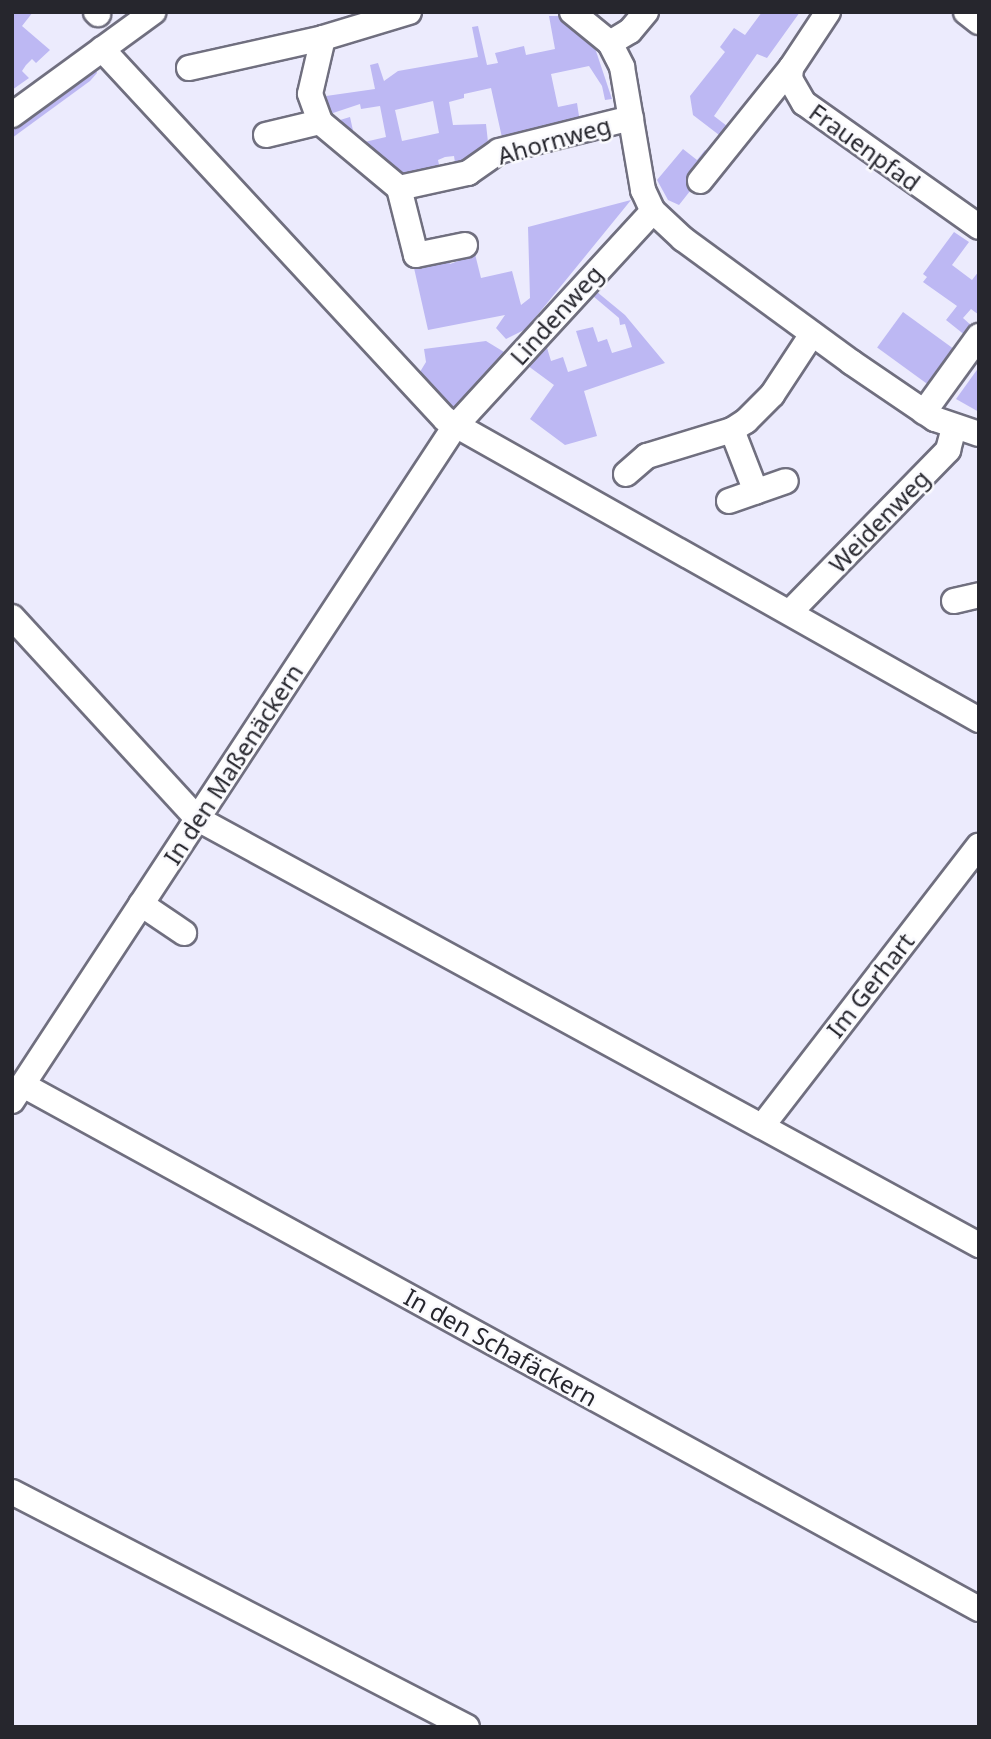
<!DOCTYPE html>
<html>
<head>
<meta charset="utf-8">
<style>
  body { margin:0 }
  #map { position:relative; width:991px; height:1739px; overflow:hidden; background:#ecebfd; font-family:"Noto Sans",sans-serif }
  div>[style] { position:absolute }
  .green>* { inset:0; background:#bdb8f3; transform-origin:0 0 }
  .roads { filter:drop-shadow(2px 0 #706f7f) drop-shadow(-2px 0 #706f7f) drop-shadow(0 2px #706f7f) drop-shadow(0 -2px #706f7f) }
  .minor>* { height:24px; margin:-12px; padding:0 12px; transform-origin:12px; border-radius:12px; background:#fff }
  span { translate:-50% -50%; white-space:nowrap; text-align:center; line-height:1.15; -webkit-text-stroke:5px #fafafe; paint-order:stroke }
  .street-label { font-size:24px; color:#26262d }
  .frame { position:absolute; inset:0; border:14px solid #26262d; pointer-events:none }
</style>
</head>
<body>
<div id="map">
  <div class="green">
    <div style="clip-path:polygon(33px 12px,22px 26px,50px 50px,36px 63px,32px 59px,26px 65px,22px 71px,29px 78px,12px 90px,12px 13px)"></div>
    <div style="clip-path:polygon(762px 12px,800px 12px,767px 58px,757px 54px,714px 116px,736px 133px,679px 205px,668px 200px,657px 180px,683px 149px,697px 160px,705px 150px,711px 155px,723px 138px,693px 115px,690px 96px,725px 52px,720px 47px,734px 28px,745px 35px)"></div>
    <div style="clip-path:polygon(evenodd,549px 16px,560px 16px,595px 48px,612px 99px,605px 100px,602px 86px,589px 66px,551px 74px,558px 107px,577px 103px,579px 116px,598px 113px,600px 121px,503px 142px,491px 88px,464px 94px,464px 98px,449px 102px,453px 125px,486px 124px,489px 151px,456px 169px,454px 156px,445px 157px,438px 160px,441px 174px,403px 183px,330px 123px,350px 117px,356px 144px,386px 137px,380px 106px,361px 109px,360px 104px,330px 114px,326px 96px,375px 89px,370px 65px,378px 63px,384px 81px,398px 71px,478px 57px,472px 27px,478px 26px,487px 65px,498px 63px,495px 53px,524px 46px,526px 55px,555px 49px,549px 16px,433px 101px,439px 133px,402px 141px,395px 110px,433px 101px)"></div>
    <div style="clip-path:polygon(95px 67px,97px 73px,90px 81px,12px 138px,12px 127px)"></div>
    <div style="clip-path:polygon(631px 200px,526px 329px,506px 339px,496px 328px,505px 315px,428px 330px,414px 268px,422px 256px,444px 252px,450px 264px,461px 260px,460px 254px,474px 250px,481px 278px,512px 271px,521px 305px,530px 298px,528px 227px)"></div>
    <div style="clip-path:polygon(954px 232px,969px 242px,952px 265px,972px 280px,979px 271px,979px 315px,971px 309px,963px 318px,973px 327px,966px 336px,946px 320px,957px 306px,923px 282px,927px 277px,923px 274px)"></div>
    <div style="clip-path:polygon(591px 287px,625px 315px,665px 363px,584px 391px,597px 436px,565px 445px,530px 419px,554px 385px,520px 360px,549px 327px,557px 337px,545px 341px,551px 361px,563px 357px,568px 372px,587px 366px,576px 331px,593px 327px,598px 342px,607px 339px,612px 353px,632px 347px,625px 324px,620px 325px,619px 318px,587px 291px)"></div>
    <div style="left:903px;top:312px;width:68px;height:44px;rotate:36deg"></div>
    <div style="clip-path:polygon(486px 341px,509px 355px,450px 416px,415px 380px,426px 362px,424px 349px)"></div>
    <div style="clip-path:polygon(979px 367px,979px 412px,956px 399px)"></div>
  </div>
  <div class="roads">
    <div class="minor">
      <div style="left:96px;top:12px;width:3px;rotate:45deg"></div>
      <div style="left:409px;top:12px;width:90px;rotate:163.2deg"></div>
      <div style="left:323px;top:38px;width:57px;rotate:103.1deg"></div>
      <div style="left:310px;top:94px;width:30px;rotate:70deg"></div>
      <div style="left:320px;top:122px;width:103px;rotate:39.9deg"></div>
      <div style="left:399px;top:188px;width:71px;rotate:-12.3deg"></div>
      <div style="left:468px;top:173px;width:38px;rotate:-35deg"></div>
      <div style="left:499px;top:151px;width:136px;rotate:-14deg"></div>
      <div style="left:572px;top:12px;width:49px;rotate:39.2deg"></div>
      <div style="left:610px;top:43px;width:27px;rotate:63deg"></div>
      <div style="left:622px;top:67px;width:125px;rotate:80.3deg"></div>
      <div style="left:643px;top:190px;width:23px;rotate:65deg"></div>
      <div style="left:653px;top:211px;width:41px;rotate:43deg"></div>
      <div style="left:683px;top:239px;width:208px;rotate:36.2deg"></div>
      <div style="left:851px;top:362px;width:102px;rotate:34.2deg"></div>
      <div style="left:935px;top:419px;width:46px;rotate:18.8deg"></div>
      <div style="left:828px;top:12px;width:67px;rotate:123.5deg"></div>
      <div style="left:791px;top:68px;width:11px;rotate:95deg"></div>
      <div style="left:790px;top:79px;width:28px;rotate:60deg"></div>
      <div style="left:804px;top:103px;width:214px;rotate:35.3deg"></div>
      <div style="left:966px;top:12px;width:16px;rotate:38deg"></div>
      <div style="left:610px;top:43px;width:23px;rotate:-31deg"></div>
      <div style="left:630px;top:31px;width:25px;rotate:-50deg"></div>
      <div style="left:102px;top:49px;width:505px;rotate:47.17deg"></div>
      <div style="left:445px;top:419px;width:613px;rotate:29.41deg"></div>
      <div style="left:189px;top:68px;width:137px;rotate:-12.6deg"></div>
      <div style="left:12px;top:115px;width:175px;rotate:-36.1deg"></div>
      <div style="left:266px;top:135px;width:56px;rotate:-13.5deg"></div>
      <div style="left:700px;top:181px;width:145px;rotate:-51.2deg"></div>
      <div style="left:399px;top:188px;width:69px;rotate:75.8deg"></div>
      <div style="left:416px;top:255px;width:50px;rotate:-11.5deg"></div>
      <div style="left:924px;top:412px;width:94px;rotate:-54.1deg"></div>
      <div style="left:460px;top:421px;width:285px;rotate:-47.4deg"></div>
      <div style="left:732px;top:430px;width:66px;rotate:68.8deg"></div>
      <div style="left:626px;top:474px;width:28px;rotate:-41deg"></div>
      <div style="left:647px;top:456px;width:89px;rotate:-17deg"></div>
      <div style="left:732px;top:430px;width:17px;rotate:-33deg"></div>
      <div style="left:746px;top:421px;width:37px;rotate:-45deg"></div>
      <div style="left:772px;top:395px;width:73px;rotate:-56.7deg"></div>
      <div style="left:729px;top:501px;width:60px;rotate:-19.3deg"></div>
      <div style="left:954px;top:601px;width:26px;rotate:-13deg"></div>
      <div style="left:794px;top:608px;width:221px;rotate:-45.7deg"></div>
      <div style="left:948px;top:450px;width:23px;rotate:-75deg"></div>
      <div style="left:12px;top:617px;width:275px;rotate:47.4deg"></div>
      <div style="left:198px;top:819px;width:890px;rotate:28.61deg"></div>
      <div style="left:141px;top:904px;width:52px;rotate:34deg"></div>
      <div style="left:23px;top:1085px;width:1090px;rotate:28.73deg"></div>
      <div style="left:12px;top:1101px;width:807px;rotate:-56.72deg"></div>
      <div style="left:763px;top:1125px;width:353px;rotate:-52.3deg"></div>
      <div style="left:12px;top:1492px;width:512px;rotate:27.32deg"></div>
    </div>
  </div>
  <div class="street-label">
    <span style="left:554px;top:140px;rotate:-16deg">Ahornweg</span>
    <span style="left:865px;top:147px;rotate:36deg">Frauenpfad</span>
    <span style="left:556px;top:315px;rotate:-48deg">Lindenweg</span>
    <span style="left:879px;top:521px;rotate:-46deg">Weidenweg</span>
    <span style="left:233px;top:764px;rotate:-57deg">In den Maßenäckern</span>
    <span style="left:870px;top:985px;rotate:-52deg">Im Gerhart</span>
    <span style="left:501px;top:1347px;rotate:29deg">In den Schafäckern</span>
  </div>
  <div class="frame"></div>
</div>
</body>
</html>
